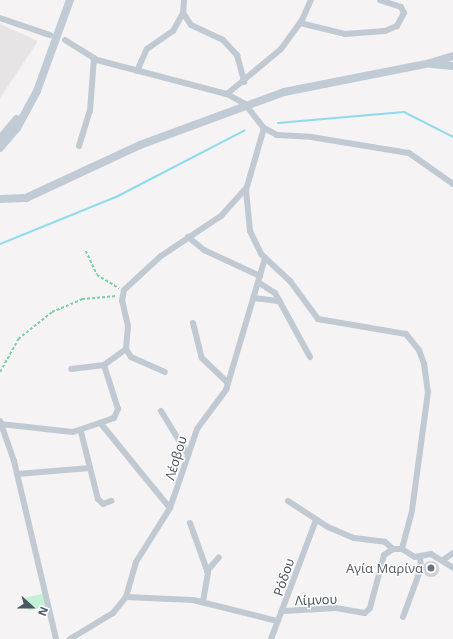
<!DOCTYPE html>
<html>
<head>
<meta charset="utf-8">
<style>
  body { margin:0 }
  #map { position:relative; width:453px; height:639px; overflow:hidden; background:#f5f3f3; font-family:"Noto Sans",sans-serif }
  div>[style] { position:absolute }
  .education>* { inset:0; background:#e6e4e5 }
  .green>* { inset:0; background:#c3f1d5; transform-origin:0 0 }
  .stream>* { height:2px; margin:-1px; padding:0 1px; transform-origin:1px; border-radius:1px; background:#90daee }
  .building>* { inset:0; background:#cdcfd5 }
  .round { border-radius:50% }
  .path>* { height:1.5px; margin-top:-0.75px; transform-origin:0; background:repeating-linear-gradient(90deg,#7ad0a6 0 3px,transparent 0 5px) }
  .street>* { height:6px; margin:-3px; padding:0 3px; transform-origin:3px; border-radius:3px; background:#c1cad2 }
  .secondary>* { height:8px; margin:-4px; padding:0 4px; transform-origin:4px; border-radius:4px; background:#c1cbd6 }
  .dots>* { width:11px; height:11px; translate:-50% -50%; box-sizing:border-box; border:2px solid #fff; border-radius:50% }
  span { translate:-50% -50%; white-space:nowrap; text-align:center; line-height:1.15; -webkit-text-stroke:3px #fff; paint-order:stroke }
  .street-label { font-size:13px; color:#4a5661 }
  .worship-label { font-size:13px; color:#5b616d }
  .right { translate:-100% -50%; text-align:right }
  .north { position:absolute; left:12px; top:587px; width:40px; height:40px; -webkit-text-stroke:3px #fff; paint-order:stroke; rotate:111deg; font-size:11px; font-weight:700; line-height:16px; text-align:center; color:#4a5661 }
  .north::after { content:''; display:block; margin:auto; width:14px; height:18px; background:#4a5661; clip-path:polygon(50% 0,100% 100%,50% 72%,0 100%) }
</style>
</head>
<body>
<div id="map">
  <div class="education">
    <div style="clip-path:polygon(0 24px,38px 41px,0 98px)"></div>
  </div>
  <div class="green">
    <div style="left:46px;top:593px;width:13px;height:21px;rotate:77deg"></div>
  </div>
  <div class="stream">
    <div style="left:278px;top:123px;width:126px;rotate:-5deg"></div>
    <div style="left:404px;top:112px;width:55px;rotate:27deg"></div>
    <div style="left:0;top:244px;width:125px;rotate:-22.1deg"></div>
    <div style="left:116px;top:197px;width:145px;rotate:-27.4deg"></div>
  </div>
  <div class="building">
    <div class="round" style="left:423px;top:561px;width:16px;height:16px"></div>
  </div>
  <div class="path">
    <div style="left:86px;top:251px;width:26px;rotate:65deg"></div>
    <div style="left:97px;top:275px;width:26px;rotate:31deg"></div>
    <div style="left:0;top:372px;width:38px;rotate:-61deg"></div>
    <div style="left:18px;top:339px;width:43px;rotate:-38.5deg"></div>
    <div style="left:52px;top:312px;width:33px;rotate:-23deg"></div>
    <div style="left:82px;top:299px;width:35px;rotate:-5deg"></div>
  </div>
  <div class="street">
    <div style="left:184px;top:0;width:13px;rotate:94deg"></div>
    <div style="left:183px;top:13px;width:14px;rotate:56deg"></div>
    <div style="left:191px;top:25px;width:35px;rotate:25deg"></div>
    <div style="left:223px;top:40px;width:21px;rotate:47deg"></div>
    <div style="left:237px;top:55px;width:28px;rotate:75deg"></div>
    <div style="left:0;top:18px;width:53px;rotate:18.8deg"></div>
    <div style="left:300px;top:23px;width:46px;rotate:13.7deg"></div>
    <div style="left:345px;top:34px;width:40px;rotate:-4.3deg"></div>
    <div style="left:385px;top:31px;width:13px;rotate:-23deg"></div>
    <div style="left:397px;top:26px;width:15px;rotate:-62deg"></div>
    <div style="left:404px;top:13px;width:7px;rotate:-117deg"></div>
    <div style="left:401px;top:7px;width:22px;rotate:-162deg"></div>
    <div style="left:65px;top:40px;width:38px;rotate:32deg"></div>
    <div style="left:97px;top:60px;width:134px;rotate:14.7deg"></div>
    <div style="left:227px;top:94px;width:21px;rotate:29deg"></div>
    <div style="left:245px;top:104px;width:31px;rotate:52deg"></div>
    <div style="left:264px;top:128px;width:15px;rotate:28deg"></div>
    <div style="left:277px;top:135px;width:34px;rotate:3deg"></div>
    <div style="left:311px;top:137px;width:99px;rotate:9.3deg"></div>
    <div style="left:409px;top:153px;width:54px;rotate:35.2deg"></div>
    <div style="left:137px;top:71px;width:24px;rotate:-66deg"></div>
    <div style="left:147px;top:49px;width:32px;rotate:-35deg"></div>
    <div style="left:173px;top:31px;width:21px;rotate:-61deg"></div>
    <div style="left:227px;top:94px;width:70px;rotate:-39.8deg"></div>
    <div style="left:281px;top:49px;width:36px;rotate:-54deg"></div>
    <div style="left:302px;top:20px;width:22px;rotate:-66deg"></div>
    <div style="left:264px;top:128px;width:65px;rotate:106.2deg"></div>
    <div style="left:246px;top:190px;width:41px;rotate:84.4deg"></div>
    <div style="left:250px;top:231px;width:25px;rotate:64deg"></div>
    <div style="left:261px;top:254px;width:40px;rotate:43deg"></div>
    <div style="left:290px;top:281px;width:47px;rotate:53.6deg"></div>
    <div style="left:318px;top:319px;width:89px;rotate:9.7deg"></div>
    <div style="left:406px;top:334px;width:21px;rotate:51deg"></div>
    <div style="left:419px;top:350px;width:15px;rotate:70deg"></div>
    <div style="left:424px;top:364px;width:28px;rotate:82deg"></div>
    <div style="left:428px;top:392px;width:120px;rotate:97.7deg"></div>
    <div style="left:412px;top:511px;width:39px;rotate:105deg"></div>
    <div style="left:79px;top:146px;width:37px;rotate:-73deg"></div>
    <div style="left:90px;top:111px;width:53px;rotate:-85.7deg"></div>
    <div style="left:188px;top:237px;width:21px;rotate:39deg"></div>
    <div style="left:204px;top:250px;width:62px;rotate:24.9deg"></div>
    <div style="left:258px;top:282px;width:20px;rotate:33deg"></div>
    <div style="left:275px;top:293px;width:73px;rotate:61.3deg"></div>
    <div style="left:254px;top:298px;width:26px;rotate:7deg"></div>
    <div style="left:193px;top:323px;width:36px;rotate:76deg"></div>
    <div style="left:202px;top:358px;width:36px;rotate:44deg"></div>
    <div style="left:126px;top:349px;width:9px;rotate:58deg"></div>
    <div style="left:131px;top:357px;width:37px;rotate:24deg"></div>
    <div style="left:104px;top:365px;width:27px;rotate:-36deg"></div>
    <div style="left:126px;top:349px;width:23px;rotate:-85deg"></div>
    <div style="left:128px;top:326px;width:26px;rotate:-103deg"></div>
    <div style="left:122px;top:301px;width:11px;rotate:-80deg"></div>
    <div style="left:124px;top:290px;width:50px;rotate:-42.6deg"></div>
    <div style="left:161px;top:256px;width:72px;rotate:-33.7deg"></div>
    <div style="left:221px;top:216px;width:36px;rotate:-48deg"></div>
    <div style="left:161px;top:411px;width:52px;rotate:58.5deg"></div>
    <div style="left:0;top:421px;width:42px;rotate:70.7deg"></div>
    <div style="left:14px;top:461px;width:183px;rotate:76.7deg"></div>
    <div style="left:0;top:424px;width:73px;rotate:6.3deg"></div>
    <div style="left:73px;top:432px;width:43px;rotate:-18.9deg"></div>
    <div style="left:114px;top:418px;width:10px;rotate:-66deg"></div>
    <div style="left:118px;top:409px;width:46px;rotate:-107.7deg"></div>
    <div style="left:104px;top:365px;width:33px;rotate:173deg"></div>
    <div style="left:102px;top:425px;width:107px;rotate:50.7deg"></div>
    <div style="left:81px;top:432px;width:69px;rotate:75.8deg"></div>
    <div style="left:98px;top:499px;width:7px;rotate:45deg"></div>
    <div style="left:103px;top:504px;width:9px;rotate:-21deg"></div>
    <div style="left:17px;top:474px;width:73px;rotate:-4.7deg"></div>
    <div style="left:288px;top:501px;width:48px;rotate:33deg"></div>
    <div style="left:328px;top:527px;width:28px;rotate:23deg"></div>
    <div style="left:354px;top:538px;width:31px;rotate:7deg"></div>
    <div style="left:385px;top:542px;width:11px;rotate:41deg"></div>
    <div style="left:190px;top:523px;width:53px;rotate:70.2deg"></div>
    <div style="left:208px;top:573px;width:29px;rotate:100deg"></div>
    <div style="left:402px;top:549px;width:15px;rotate:32deg"></div>
    <div style="left:415px;top:557px;width:16px;rotate:-11deg"></div>
    <div style="left:431px;top:554px;width:26px;rotate:32deg"></div>
    <div style="left:443px;top:560px;width:12px;rotate:-35deg"></div>
    <div style="left:207px;top:571px;width:18px;rotate:-49deg"></div>
    <div style="left:126px;top:597px;width:67px;rotate:2.6deg"></div>
    <div style="left:193px;top:600px;width:87px;rotate:14deg"></div>
    <div style="left:284px;top:611px;width:52px;rotate:-3.3deg"></div>
    <div style="left:336px;top:608px;width:29px;rotate:10deg"></div>
    <div style="left:365px;top:613px;width:7px;rotate:-45deg"></div>
    <div style="left:370px;top:608px;width:55px;rotate:-75.2deg"></div>
    <div style="left:384px;top:555px;width:11px;rotate:-34deg"></div>
    <div style="left:393px;top:549px;width:9px"></div>
    <div style="left:403px;top:617px;width:52px;rotate:-69.8deg"></div>
    <div style="left:421px;top:568px;width:11px;rotate:-95deg"></div>
    <div style="left:70px;top:639px;width:50px;rotate:-31.2deg"></div>
    <div style="left:113px;top:613px;width:21px;rotate:-51deg"></div>
    <div style="left:126px;top:597px;width:36px;rotate:-74deg"></div>
    <div style="left:136px;top:562px;width:64px;rotate:-57.8deg"></div>
    <div style="left:170px;top:508px;width:83px;rotate:-71.1deg"></div>
    <div style="left:197px;top:429px;width:49px;rotate:-53.4deg"></div>
    <div style="left:226px;top:390px;width:138px;rotate:-73.5deg"></div>
    <div style="left:271px;top:639px;width:127px;rotate:-69.3deg"></div>
  </div>
  <div class="secondary">
    <div style="left:431px;top:64px;width:22px;rotate:5deg"></div>
    <div style="left:0;top:139px;width:26px;rotate:-50deg"></div>
    <div style="left:0;top:148px;width:26px;rotate:-50deg"></div>
    <div style="left:17px;top:128px;width:42px;rotate:-61.6deg"></div>
    <div style="left:37px;top:91px;width:97px;rotate:-70.1deg"></div>
    <div style="left:0;top:199px;width:26px;rotate:-2deg"></div>
    <div style="left:26px;top:198px;width:126px;rotate:-24.9deg"></div>
    <div style="left:140px;top:145px;width:153px;rotate:-20.2deg"></div>
    <div style="left:284px;top:92px;width:149px;rotate:-11.2deg"></div>
    <div style="left:430px;top:63px;width:24px;rotate:-17deg"></div>
  </div>
  <div class="dots">
    <div style="left:431px;top:568px;background:#6b7280"></div>
  </div>
  <div class="street-label">
    <span style="left:176px;top:458px;rotate:-73deg">Λέσβου</span>
    <span style="left:284px;top:577px;rotate:-71deg">Ρόδου</span>
    <span style="left:316px;top:600px;rotate:-2deg">Λίμνου</span>
  </div>
  <div class="worship-label">
    <span class="right" style="left:423px;top:568px">Αγία Μαρίνα</span>
  </div>
  <div class="north">N</div>
</div>
</body>
</html>
